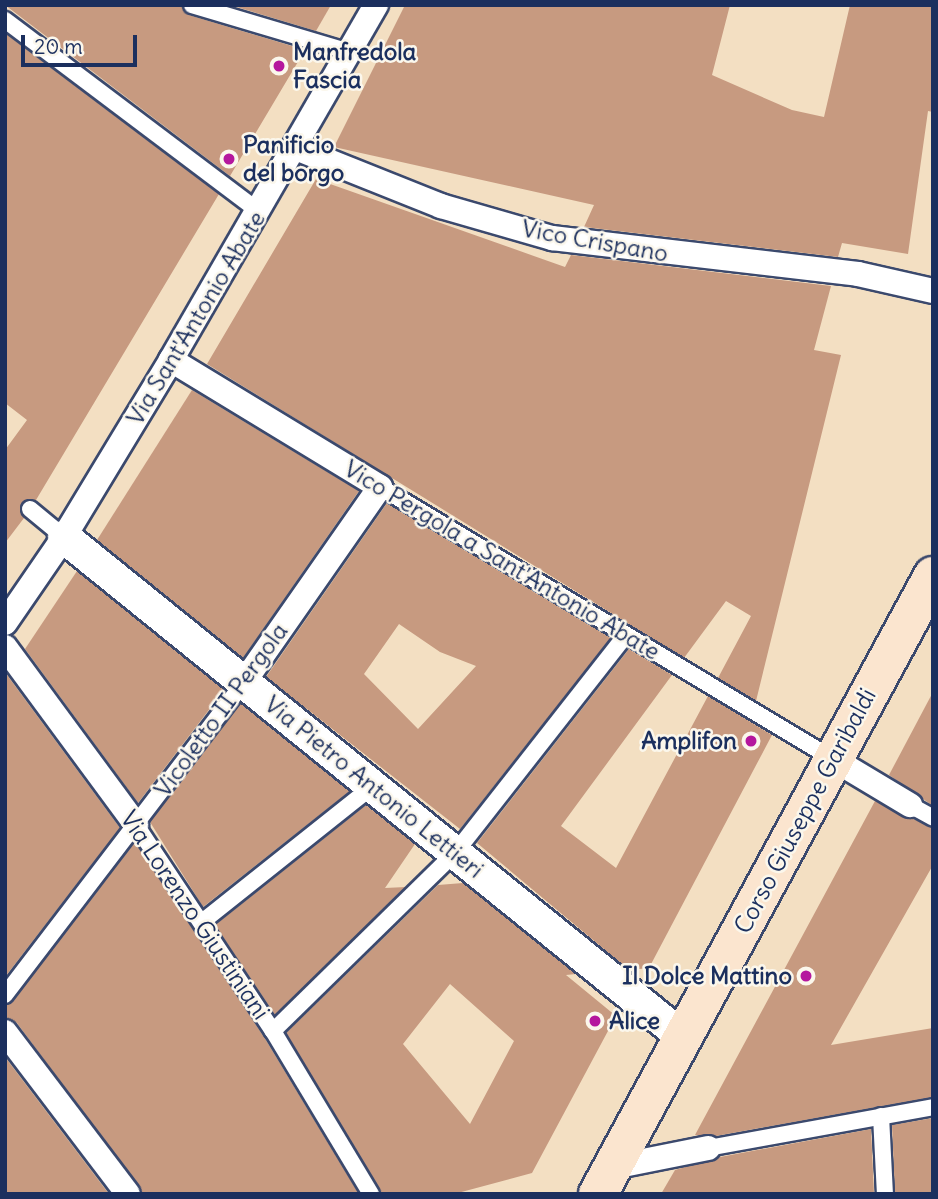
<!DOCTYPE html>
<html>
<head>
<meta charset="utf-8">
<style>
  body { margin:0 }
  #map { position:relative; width:938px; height:1199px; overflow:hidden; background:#f3dfc2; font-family:Delius,sans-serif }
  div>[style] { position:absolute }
  .building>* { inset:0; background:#c79a80 }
  .roads { filter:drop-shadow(2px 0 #3b496d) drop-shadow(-2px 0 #3b496d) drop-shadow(0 2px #3b496d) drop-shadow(0 -2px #3b496d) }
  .service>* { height:16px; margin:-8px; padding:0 8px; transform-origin:8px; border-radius:8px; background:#fff }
  .pedestrian>* { height:24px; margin:-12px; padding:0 12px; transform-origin:12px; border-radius:12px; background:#fff }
  .minor>* { height:32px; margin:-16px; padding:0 16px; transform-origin:16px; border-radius:16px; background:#fff }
  .secondary>* { height:38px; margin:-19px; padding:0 19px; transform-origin:19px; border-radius:19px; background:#fbe5cf }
  .dots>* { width:19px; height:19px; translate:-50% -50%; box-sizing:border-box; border:4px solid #fbf7ec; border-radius:50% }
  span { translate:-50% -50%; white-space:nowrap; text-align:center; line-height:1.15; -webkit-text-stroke:5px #fbf7ec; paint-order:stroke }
  .poi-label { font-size:24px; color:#1b2f5e; font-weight:700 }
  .left { translate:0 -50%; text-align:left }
  .right { translate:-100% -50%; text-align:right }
  .street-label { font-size:24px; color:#1b2f5e }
  .frame { position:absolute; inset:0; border:7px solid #1b2f5e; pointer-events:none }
  .scale { position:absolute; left:21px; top:35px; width:116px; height:32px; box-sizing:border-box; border:4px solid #1b2f5e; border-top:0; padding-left:9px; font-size:21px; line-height:24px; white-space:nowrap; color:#1b2f5e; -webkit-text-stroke:5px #fbf7ec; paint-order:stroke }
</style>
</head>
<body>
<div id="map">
  <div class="building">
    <div style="clip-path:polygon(5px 5px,182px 5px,189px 15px,305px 50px,230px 176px)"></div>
    <div style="clip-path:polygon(230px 5px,331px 5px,316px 31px)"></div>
    <div style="clip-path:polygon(405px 5px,730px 5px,712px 75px,792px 110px,824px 117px,850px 5px,933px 5px,933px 112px,928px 111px,908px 254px,842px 243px,838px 257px,584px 227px,594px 205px,334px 147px)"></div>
    <div style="clip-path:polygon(5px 33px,219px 194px,36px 500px,22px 503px,24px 518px,5px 543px,5px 450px,27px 420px,5px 403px)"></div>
    <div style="clip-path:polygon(316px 179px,565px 267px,571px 255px,831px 286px,814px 350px,841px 355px,756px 701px,718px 678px,751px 616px,726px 601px,684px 658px,207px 364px)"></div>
    <div style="clip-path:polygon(192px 390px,359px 491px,243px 658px,97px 540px)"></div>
    <div style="clip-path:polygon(evenodd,387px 503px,611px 638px,460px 829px,266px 677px,387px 503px,399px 624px,440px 652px,476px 666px,418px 729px,364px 674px,399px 624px)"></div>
    <div style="clip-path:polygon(77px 571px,224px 690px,138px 803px,25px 649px)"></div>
    <div style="clip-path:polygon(629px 649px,672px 675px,561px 826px,616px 868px,708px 696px,772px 735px,649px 968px,629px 970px,477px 843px)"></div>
    <div style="clip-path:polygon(7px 675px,120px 828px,5px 977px,5px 678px)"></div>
    <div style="clip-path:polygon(933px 692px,933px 806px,889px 775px)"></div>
    <div style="clip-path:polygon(241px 703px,350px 791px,203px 907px,150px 822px)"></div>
    <div style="clip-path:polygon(875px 801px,933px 828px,933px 865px,831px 1045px,933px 1028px,933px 1097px,716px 1136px,695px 1135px)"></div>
    <div style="clip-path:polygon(366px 805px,415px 844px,385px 888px,406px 887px,275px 1015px,215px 925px)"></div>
    <div style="clip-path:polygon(135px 842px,264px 1037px,359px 1194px,143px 1194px,17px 1023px,5px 1017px,5px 1005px,13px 1001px)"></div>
    <div style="clip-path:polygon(evenodd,463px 883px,576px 974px,566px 975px,616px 1016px,532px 1173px,454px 1194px,381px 1194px,286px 1033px,438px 885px,463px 883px,450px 984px,514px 1041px,470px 1124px,403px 1044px,450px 984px)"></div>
    <div style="clip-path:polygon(5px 1057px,109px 1194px,5px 1194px)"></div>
    <div style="clip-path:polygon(933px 1118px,933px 1194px,895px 1194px,892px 1125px)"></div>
    <div style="clip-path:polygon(871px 1129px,874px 1194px,661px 1194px,675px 1170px,720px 1157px)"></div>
  </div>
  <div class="roads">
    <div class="service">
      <div style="left:192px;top:5px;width:165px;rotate:16.6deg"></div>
      <div style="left:5px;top:20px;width:319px;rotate:37deg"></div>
      <div style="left:380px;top:487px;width:528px;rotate:30.98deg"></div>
      <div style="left:30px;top:509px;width:44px;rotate:39.5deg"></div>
      <div style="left:910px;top:805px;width:26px;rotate:29deg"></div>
      <div style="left:136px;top:825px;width:247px;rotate:56.4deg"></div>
      <div style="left:273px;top:1031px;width:190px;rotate:59deg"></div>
      <div style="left:202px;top:922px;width:218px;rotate:-38.5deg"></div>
      <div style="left:5px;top:995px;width:394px;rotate:-52.6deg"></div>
      <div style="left:273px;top:1031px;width:255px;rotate:-44.4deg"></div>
      <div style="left:455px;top:853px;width:277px;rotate:-51.9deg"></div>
      <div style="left:881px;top:1116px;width:78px;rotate:87.1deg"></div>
      <div style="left:708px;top:1148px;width:229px;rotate:-10.3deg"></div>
    </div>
    <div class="pedestrian">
      <div style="left:296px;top:148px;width:156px;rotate:21.8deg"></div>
      <div style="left:441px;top:206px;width:116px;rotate:16.1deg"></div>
      <div style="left:552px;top:238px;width:308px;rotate:6.7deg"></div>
      <div style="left:858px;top:274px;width:77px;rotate:12.8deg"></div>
      <div style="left:171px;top:360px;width:245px;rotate:31.3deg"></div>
      <div style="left:380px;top:487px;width:238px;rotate:124.9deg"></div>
      <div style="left:5px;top:623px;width:104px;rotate:-55.5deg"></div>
      <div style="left:64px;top:537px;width:207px;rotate:-58.8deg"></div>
      <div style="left:171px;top:360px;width:410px;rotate:-60deg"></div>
      <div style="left:5px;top:647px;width:221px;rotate:53.6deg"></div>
      <div style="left:833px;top:759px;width:90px;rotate:30.9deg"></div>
      <div style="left:5px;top:1032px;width:203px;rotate:52.8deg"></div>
      <div style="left:613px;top:1167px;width:97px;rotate:-11.3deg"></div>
    </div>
    <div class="minor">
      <div style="left:64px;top:537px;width:796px;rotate:38.93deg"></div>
    </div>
    <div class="secondary">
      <div style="left:598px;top:1194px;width:703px;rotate:-61.54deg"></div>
    </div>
  </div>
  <div class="dots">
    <div style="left:279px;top:66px;background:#b5179e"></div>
    <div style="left:229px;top:159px;background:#b5179e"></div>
    <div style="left:751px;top:741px;background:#b5179e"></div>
    <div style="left:806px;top:976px;background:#b5179e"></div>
    <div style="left:595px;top:1021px;background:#b5179e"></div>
  </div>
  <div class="poi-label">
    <span class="left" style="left:293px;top:66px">Manfredola<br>Fascia</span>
    <span class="left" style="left:243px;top:159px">Panificio<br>del borgo</span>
    <span class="right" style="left:737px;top:741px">Amplifon</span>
    <span class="right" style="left:792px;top:976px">Il Dolce Mattino</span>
    <span class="left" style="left:609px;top:1021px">Alice</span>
  </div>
  <div class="street-label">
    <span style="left:595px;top:241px;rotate:10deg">Vico Crispano</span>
    <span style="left:196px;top:318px;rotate:-59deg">Via Sant'Antonio Abate</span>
    <span style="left:502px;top:560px;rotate:31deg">Vico Pergola a Sant'Antonio Abate</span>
    <span style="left:221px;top:710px;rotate:-54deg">Vicoletto II Pergola</span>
    <span style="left:374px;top:787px;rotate:39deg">Via Pietro Antonio Lettieri</span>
    <span style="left:805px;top:811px;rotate:-62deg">Corso Giuseppe Garibaldi</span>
    <span style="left:195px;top:915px;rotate:56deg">Via Lorenzo Giustiniani</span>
  </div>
  <div class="frame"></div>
  <div class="scale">20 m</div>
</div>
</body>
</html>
